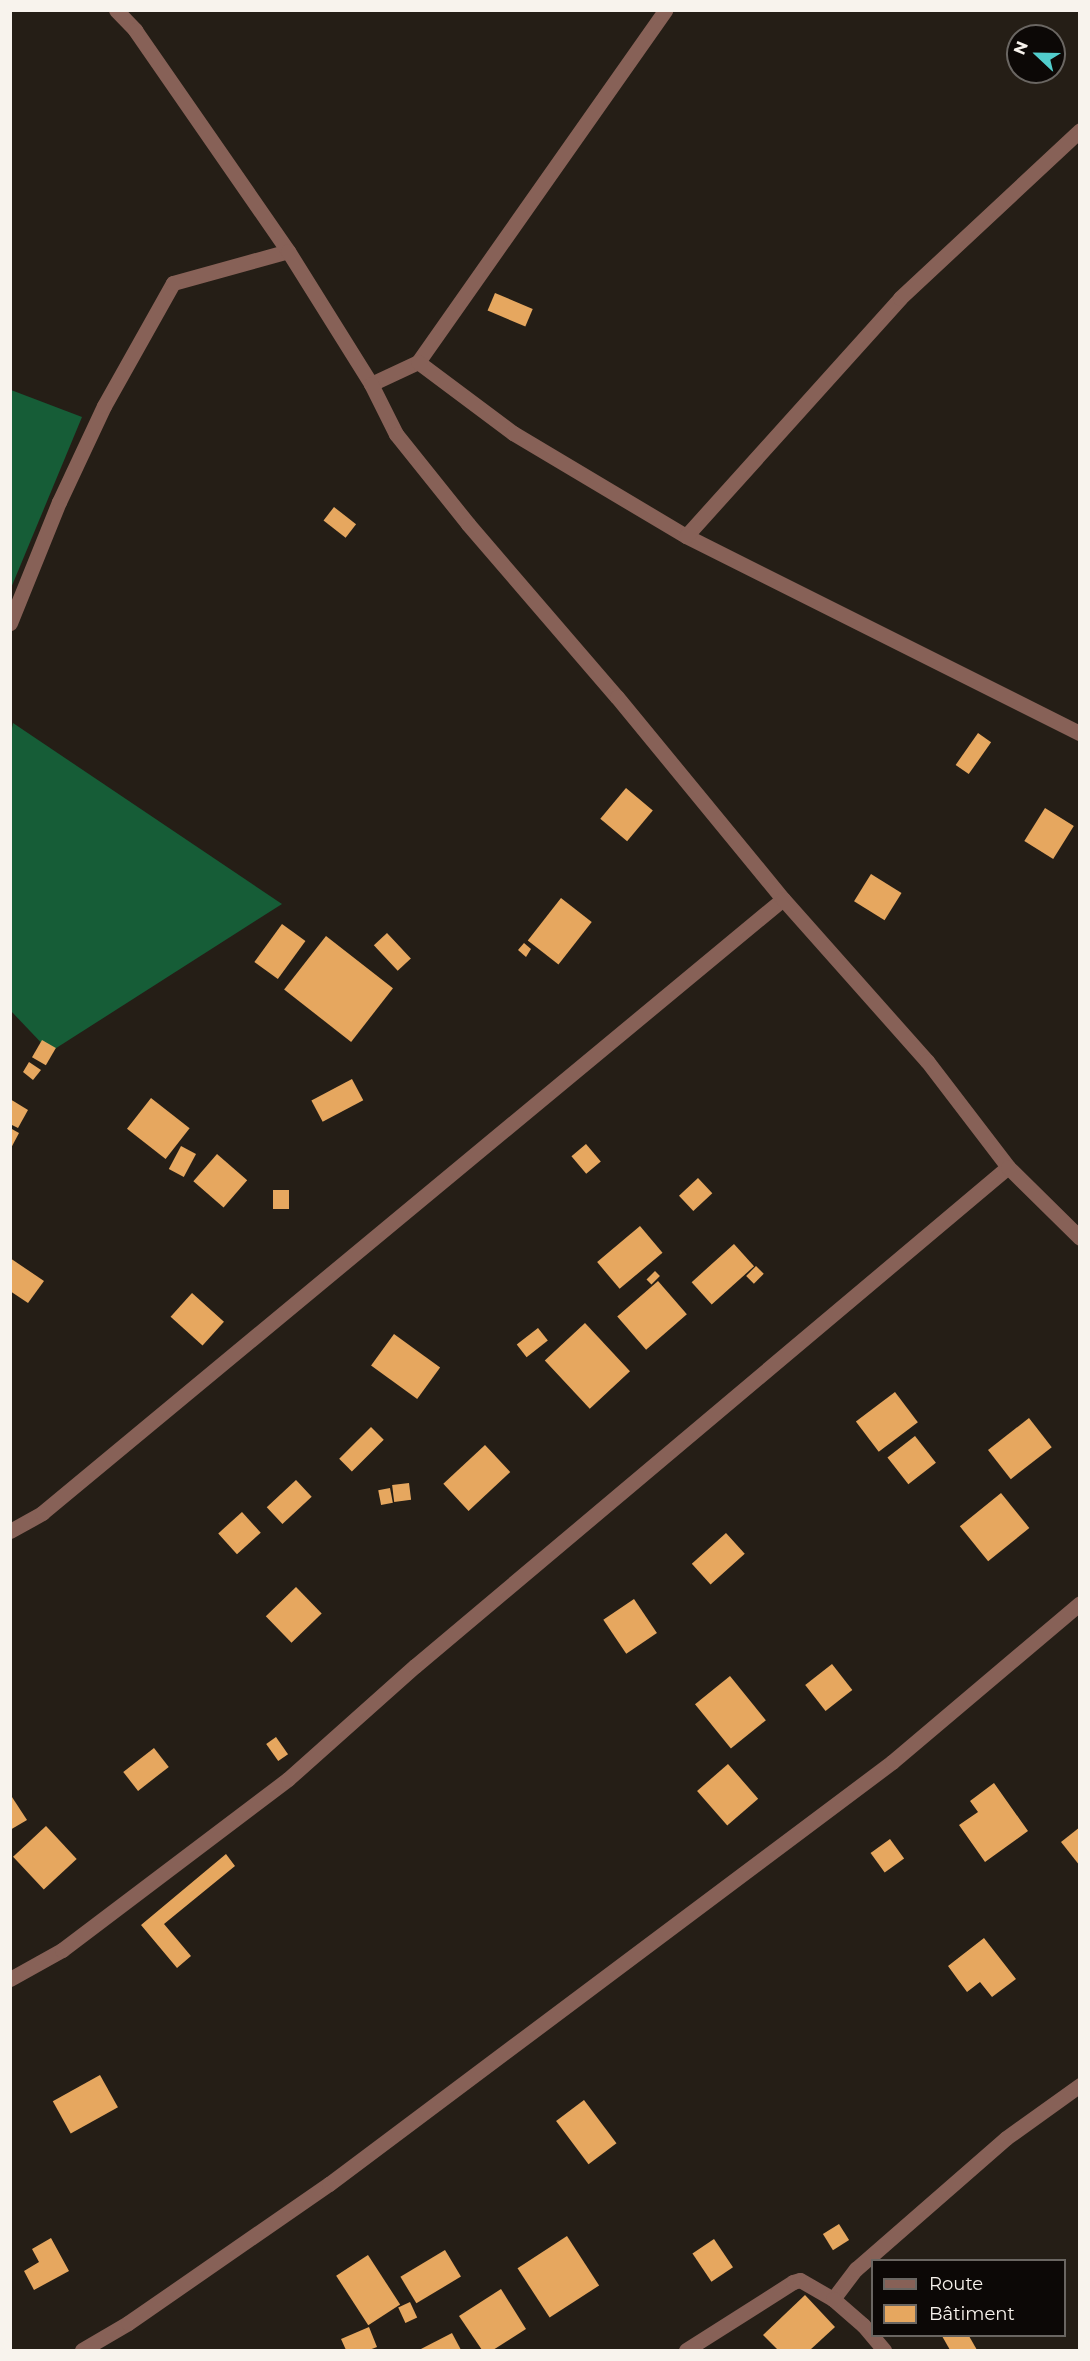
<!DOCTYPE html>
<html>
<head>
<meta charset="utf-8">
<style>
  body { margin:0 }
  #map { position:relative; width:1090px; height:2361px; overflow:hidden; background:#251e16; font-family:Montserrat,sans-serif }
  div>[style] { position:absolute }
  .forest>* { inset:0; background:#165d37 }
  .building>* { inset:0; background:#e6a75f; transform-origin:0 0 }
  .minor>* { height:15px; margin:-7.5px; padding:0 7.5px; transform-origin:7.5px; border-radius:7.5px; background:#876157 }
  .tertiary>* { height:15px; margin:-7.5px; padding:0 7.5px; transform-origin:7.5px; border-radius:7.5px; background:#876157 }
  span { translate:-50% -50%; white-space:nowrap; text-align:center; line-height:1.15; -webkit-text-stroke:6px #0c0806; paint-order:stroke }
  .frame { position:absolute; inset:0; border:12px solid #f8f3ed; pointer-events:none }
  .legend { position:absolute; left:871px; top:2259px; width:195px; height:78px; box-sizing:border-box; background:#0c0806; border:2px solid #6a6662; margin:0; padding:8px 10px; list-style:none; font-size:18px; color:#f8f3ed }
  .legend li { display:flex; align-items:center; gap:12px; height:30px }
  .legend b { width:30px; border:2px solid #6a6662 }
  .north { position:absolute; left:1006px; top:24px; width:60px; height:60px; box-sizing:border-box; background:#0c0806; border:2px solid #6a6662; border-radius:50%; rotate:292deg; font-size:16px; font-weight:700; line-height:24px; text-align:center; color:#f8f3ed }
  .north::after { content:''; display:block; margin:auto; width:21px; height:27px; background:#52cdcc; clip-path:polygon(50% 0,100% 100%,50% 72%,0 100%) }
</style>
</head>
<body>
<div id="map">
  <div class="forest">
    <div style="clip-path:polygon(11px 390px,82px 417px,11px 588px)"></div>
    <div style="clip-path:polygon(13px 723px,282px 904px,50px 1052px,11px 1011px,10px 739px)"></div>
  </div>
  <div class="building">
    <div style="left:495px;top:293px;width:41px;height:19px;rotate:23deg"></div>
    <div style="left:334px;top:507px;width:28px;height:17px;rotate:38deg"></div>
    <div style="left:978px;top:733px;width:16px;height:39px;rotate:35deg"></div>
    <div style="left:626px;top:788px;width:35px;height:40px;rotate:40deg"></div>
    <div style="left:1045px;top:808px;width:34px;height:39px;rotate:32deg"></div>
    <div style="left:871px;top:874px;width:36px;height:32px;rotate:32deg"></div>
    <div style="left:561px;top:898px;width:39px;height:54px;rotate:38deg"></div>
    <div style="left:282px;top:924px;width:29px;height:47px;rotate:36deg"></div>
    <div style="left:387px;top:933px;width:35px;height:18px;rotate:47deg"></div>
    <div style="left:326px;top:936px;width:85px;height:68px;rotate:38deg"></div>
    <div style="clip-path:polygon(524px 943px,531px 949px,526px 957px,518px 950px)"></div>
    <div style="left:42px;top:1040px;width:16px;height:20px;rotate:30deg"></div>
    <div style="clip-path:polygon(29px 1062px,41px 1070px,33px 1080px,23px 1072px)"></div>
    <div style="left:352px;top:1079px;width:24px;height:46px;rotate:62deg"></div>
    <div style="left:151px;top:1098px;width:49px;height:39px;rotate:38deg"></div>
    <div style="clip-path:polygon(10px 1099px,28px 1110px,18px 1128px,10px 1124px)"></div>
    <div style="clip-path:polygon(10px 1128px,19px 1133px,10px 1150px)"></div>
    <div style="left:586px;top:1144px;width:23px;height:19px;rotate:50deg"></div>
    <div style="left:181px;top:1146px;width:17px;height:26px;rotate:28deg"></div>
    <div style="left:217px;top:1154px;width:40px;height:36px;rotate:41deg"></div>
    <div style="left:698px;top:1178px;width:21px;height:26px;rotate:47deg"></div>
    <div style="left:273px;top:1190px;width:16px;height:19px"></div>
    <div style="left:640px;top:1226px;width:35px;height:56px;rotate:50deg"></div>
    <div style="left:734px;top:1244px;width:30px;height:57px;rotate:48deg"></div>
    <div style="clip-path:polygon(10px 1258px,44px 1281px,28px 1303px,10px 1291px)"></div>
    <div style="left:756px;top:1266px;width:11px;height:14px;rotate:45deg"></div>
    <div style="left:655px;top:1271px;width:7px;height:12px;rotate:45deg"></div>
    <div style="left:658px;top:1281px;width:44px;height:54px;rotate:49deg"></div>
    <div style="left:192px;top:1293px;width:43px;height:32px;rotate:42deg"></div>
    <div style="left:585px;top:1323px;width:66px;height:55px;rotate:47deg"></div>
    <div style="left:538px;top:1328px;width:16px;height:27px;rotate:52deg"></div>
    <div style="left:394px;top:1334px;width:57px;height:39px;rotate:36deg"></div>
    <div style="left:895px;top:1392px;width:38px;height:49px;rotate:53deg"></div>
    <div style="left:1029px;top:1418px;width:37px;height:52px;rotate:52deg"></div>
    <div style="left:371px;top:1427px;width:18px;height:45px;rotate:45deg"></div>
    <div style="left:915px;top:1436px;width:34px;height:35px;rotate:52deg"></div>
    <div style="left:485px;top:1445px;width:37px;height:57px;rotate:47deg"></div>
    <div style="left:296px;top:1480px;width:23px;height:40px;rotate:47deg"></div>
    <div style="left:409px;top:1483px;width:17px;height:17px;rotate:83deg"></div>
    <div style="left:390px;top:1488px;width:15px;height:12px;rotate:79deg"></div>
    <div style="left:1001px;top:1493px;width:45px;height:53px;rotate:51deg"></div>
    <div style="left:242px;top:1512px;width:28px;height:32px;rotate:48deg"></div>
    <div style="left:726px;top:1533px;width:28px;height:46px;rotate:48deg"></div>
    <div style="left:296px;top:1587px;width:37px;height:42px;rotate:46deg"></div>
    <div style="left:634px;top:1599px;width:41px;height:37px;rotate:56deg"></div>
    <div style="left:832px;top:1664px;width:33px;height:34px;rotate:52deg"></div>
    <div style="left:730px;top:1676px;width:57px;height:45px;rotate:51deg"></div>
    <div style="left:276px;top:1737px;width:21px;height:12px;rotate:55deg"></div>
    <div style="left:154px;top:1748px;width:24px;height:39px;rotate:52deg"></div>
    <div style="left:728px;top:1764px;width:46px;height:41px;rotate:49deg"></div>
    <div style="clip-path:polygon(994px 1783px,1028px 1831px,985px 1862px,959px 1825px,978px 1812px,970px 1801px)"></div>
    <div style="clip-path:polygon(10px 1794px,27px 1820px,10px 1830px)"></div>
    <div style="left:46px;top:1826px;width:45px;height:45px;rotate:47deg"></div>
    <div style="clip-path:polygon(1080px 1827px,1080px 1866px,1061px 1842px)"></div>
    <div style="left:890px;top:1839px;width:24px;height:24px;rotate:54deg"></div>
    <div style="clip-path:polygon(226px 1854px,235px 1866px,164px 1924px,191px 1956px,177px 1968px,141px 1925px)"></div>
    <div style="clip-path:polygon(984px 1938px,1016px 1979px,992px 1997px,980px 1982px,967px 1992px,948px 1966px)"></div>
    <div style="left:100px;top:2075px;width:37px;height:54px;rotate:61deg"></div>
    <div style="left:584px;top:2100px;width:54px;height:35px;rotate:53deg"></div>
    <div style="left:839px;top:2224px;width:19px;height:19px;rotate:58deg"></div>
    <div style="left:567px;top:2236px;width:59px;height:59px;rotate:57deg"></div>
    <div style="clip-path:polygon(51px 2238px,69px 2271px,34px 2290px,24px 2271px,39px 2262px,32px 2249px)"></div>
    <div style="left:714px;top:2239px;width:34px;height:26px;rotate:56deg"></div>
    <div style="left:445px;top:2250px;width:31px;height:52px;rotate:59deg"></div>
    <div style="left:368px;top:2255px;width:59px;height:38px;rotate:57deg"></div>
    <div style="clip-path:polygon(501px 2289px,526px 2329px,493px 2350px,482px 2350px,459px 2316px)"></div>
    <div style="clip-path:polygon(805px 2295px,835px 2327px,810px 2350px,778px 2350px,763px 2335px)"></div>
    <div style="left:410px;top:2302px;width:17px;height:13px;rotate:65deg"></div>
    <div style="clip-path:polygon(369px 2327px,377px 2347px,369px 2350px,346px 2350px,341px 2339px)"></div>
    <div style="clip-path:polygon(452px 2333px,461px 2350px,419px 2350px)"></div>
    <div style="clip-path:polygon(942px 2336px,969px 2336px,977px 2350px,950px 2350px)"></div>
  </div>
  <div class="minor">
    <div style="left:418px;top:362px;width:430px;rotate:-54.9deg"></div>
    <div style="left:371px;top:384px;width:52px;rotate:-25.1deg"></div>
    <div style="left:418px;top:362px;width:119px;rotate:36.8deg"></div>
    <div style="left:513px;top:433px;width:201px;rotate:30.8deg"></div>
    <div style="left:686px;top:536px;width:441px;rotate:26.6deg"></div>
    <div style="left:686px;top:536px;width:320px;rotate:-48deg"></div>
    <div style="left:900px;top:298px;width:246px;rotate:-43deg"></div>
    <div style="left:10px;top:623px;width:131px;rotate:-68deg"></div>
    <div style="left:59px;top:502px;width:106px;rotate:-64.9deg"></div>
    <div style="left:104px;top:406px;width:141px;rotate:-60.7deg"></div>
    <div style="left:173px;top:283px;width:119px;rotate:-15.5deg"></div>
    <div style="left:10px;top:1531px;width:37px;rotate:-29deg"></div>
    <div style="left:42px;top:1513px;width:962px;rotate:-39.65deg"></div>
    <div style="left:10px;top:1979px;width:60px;rotate:-29.1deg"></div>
    <div style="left:62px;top:1950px;width:283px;rotate:-37.1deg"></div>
    <div style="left:288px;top:1779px;width:170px;rotate:-41.7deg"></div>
    <div style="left:415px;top:1666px;width:775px;rotate:-40.08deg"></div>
    <div style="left:833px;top:2299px;width:38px;rotate:-53deg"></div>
    <div style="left:856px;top:2269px;width:199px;rotate:-41.1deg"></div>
    <div style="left:1006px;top:2138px;width:91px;rotate:-35.6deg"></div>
    <div style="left:82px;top:2350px;width:53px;rotate:-30.4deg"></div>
    <div style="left:128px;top:2323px;width:244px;rotate:-34.7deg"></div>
    <div style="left:329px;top:2184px;width:704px;rotate:-36.85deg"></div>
    <div style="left:892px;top:1762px;width:246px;rotate:-40.2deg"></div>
    <div style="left:686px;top:2350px;width:127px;rotate:-32.4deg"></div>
    <div style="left:793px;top:2282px;width:7px;rotate:-16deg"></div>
    <div style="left:800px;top:2280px;width:38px;rotate:30deg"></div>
    <div style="left:833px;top:2299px;width:40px;rotate:41deg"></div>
    <div style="left:863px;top:2325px;width:33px;rotate:50deg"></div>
  </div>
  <div class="tertiary">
    <div style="left:116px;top:10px;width:28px;rotate:46deg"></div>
    <div style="left:135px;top:30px;width:269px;rotate:55.3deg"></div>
    <div style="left:288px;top:251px;width:157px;rotate:58deg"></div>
    <div style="left:371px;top:384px;width:56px;rotate:63.4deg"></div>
    <div style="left:396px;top:434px;width:115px;rotate:51.3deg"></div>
    <div style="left:468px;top:524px;width:228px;rotate:49.3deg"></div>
    <div style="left:617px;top:697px;width:261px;rotate:50.6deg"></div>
    <div style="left:783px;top:899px;width:217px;rotate:48.4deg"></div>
    <div style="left:927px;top:1061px;width:133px;rotate:52.6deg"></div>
    <div style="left:1008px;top:1167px;width:101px;rotate:44.6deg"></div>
  </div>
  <div class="frame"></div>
  <ul class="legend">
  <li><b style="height:8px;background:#876157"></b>Route</li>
  <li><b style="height:16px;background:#e6a75f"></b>Bâtiment</li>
  </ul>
  <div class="north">N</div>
</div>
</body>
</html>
